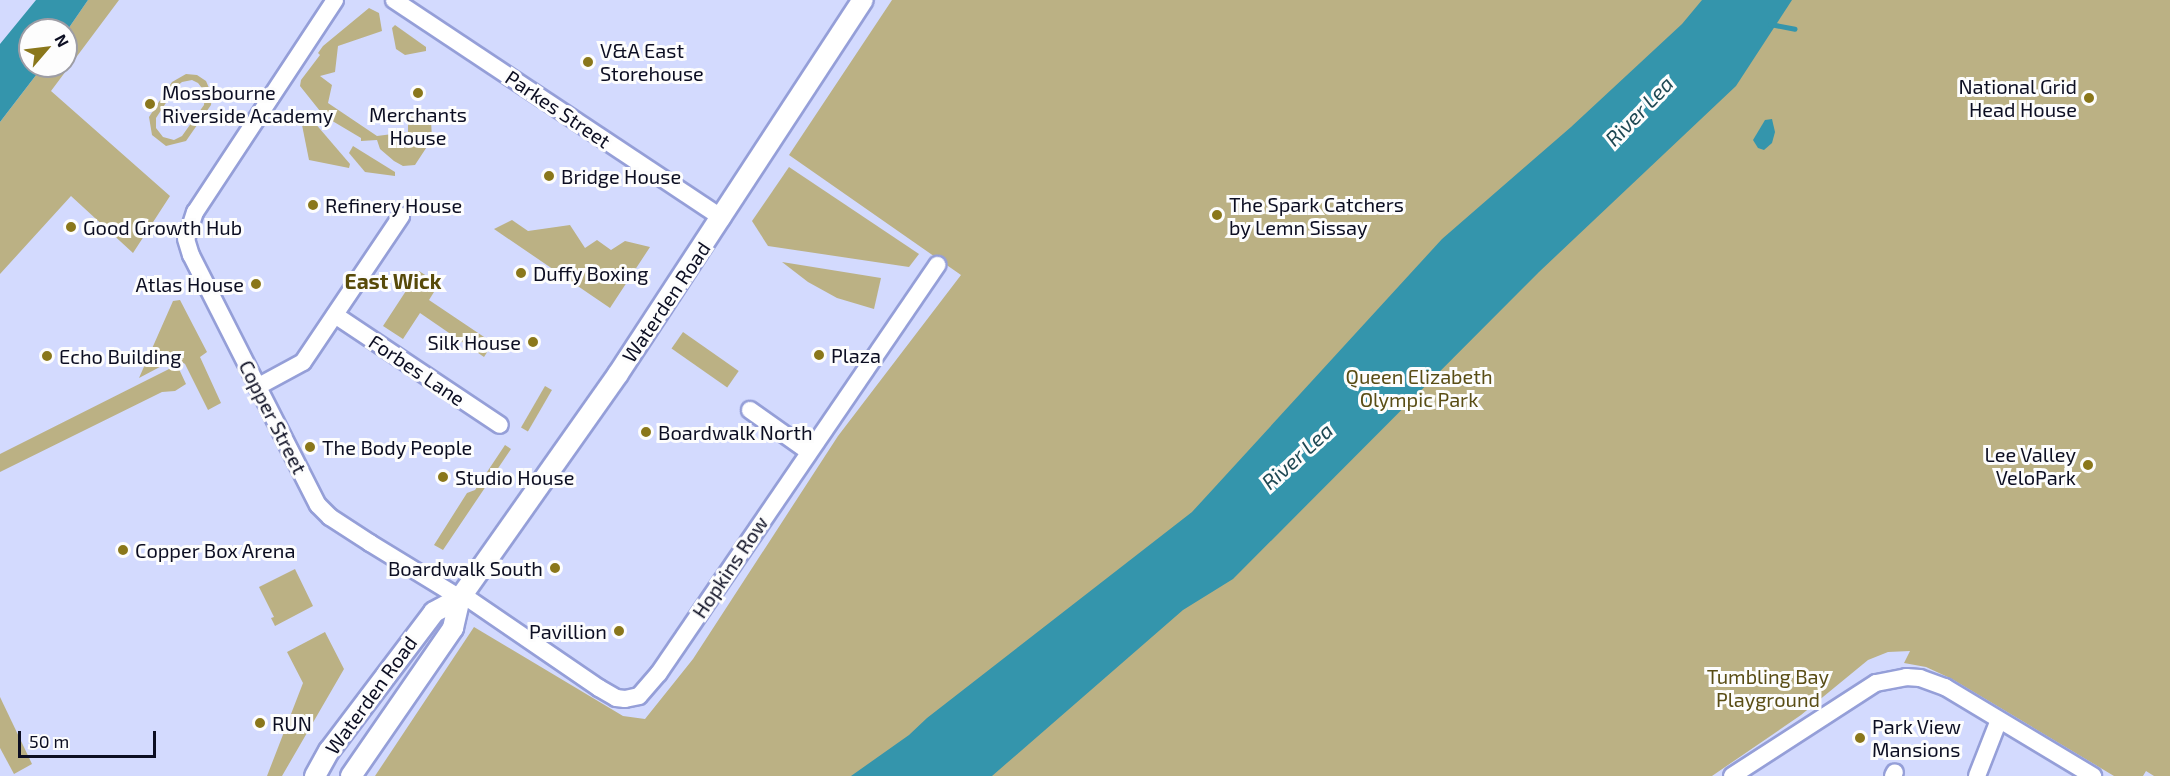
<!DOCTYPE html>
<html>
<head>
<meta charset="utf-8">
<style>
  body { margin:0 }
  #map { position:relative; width:2170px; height:776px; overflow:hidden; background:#d3dafe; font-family:"Exo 2",sans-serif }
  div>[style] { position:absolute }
  .green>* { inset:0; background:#bbb184; transform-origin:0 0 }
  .water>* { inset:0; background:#3495ac }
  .stream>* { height:5px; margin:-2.5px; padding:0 2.5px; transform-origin:2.5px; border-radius:2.5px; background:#3495ac }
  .roads { filter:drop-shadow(2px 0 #959fd8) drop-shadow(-2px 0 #959fd8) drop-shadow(0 2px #959fd8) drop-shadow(0 -2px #959fd8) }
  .minor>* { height:16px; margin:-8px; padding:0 8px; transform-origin:8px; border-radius:8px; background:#fff }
  .tertiary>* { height:20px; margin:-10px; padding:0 10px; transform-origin:10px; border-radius:10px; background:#fff }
  .dots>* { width:16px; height:16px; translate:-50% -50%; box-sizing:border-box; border:3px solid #fdfdfd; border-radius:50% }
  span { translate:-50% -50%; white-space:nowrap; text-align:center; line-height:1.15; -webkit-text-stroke:6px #fdfdfd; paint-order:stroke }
  .poi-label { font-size:20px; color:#0c0e22 }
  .left { translate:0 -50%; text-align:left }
  .right { translate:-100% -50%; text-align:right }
  .street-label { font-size:20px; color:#0c0e22 }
  .park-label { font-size:20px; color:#594d15 }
  .water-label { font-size:21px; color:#1e4853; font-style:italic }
  .neighbourhood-label { font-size:21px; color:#574a09; font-weight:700 }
  .north { position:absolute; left:18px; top:18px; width:60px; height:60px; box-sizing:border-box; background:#fdfdfd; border:2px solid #9d9da5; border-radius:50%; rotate:62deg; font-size:16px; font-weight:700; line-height:24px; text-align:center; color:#0c0e22 }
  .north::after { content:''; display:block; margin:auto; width:21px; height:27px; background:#8a771b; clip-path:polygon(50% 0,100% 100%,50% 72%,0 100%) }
  .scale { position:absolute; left:18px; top:731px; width:138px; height:27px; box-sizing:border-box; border:3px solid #0c0e22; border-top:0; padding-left:8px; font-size:18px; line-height:21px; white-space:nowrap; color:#0c0e22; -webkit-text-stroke:4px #fdfdfd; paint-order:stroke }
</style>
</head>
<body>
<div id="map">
  <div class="green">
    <div style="clip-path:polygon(88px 0,119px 0,51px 91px,170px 196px,133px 253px,71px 196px,0 274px,0 122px,43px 66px,66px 66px,66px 32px)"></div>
    <div style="clip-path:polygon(892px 0,2170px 0,2170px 776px,2154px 776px,2146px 771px,2143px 776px,2114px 776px,1952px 679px,1926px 667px,1904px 663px,1910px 651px,1888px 652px,1868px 660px,1801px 715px,1712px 776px,375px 776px,474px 627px,623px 716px,645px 719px,693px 659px,838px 436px,961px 275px,789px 155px)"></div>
    <div style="clip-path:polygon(369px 8px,379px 13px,382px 31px,338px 46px,335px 72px,320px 76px,332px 85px,328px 103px,377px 136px,408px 132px,408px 114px,417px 119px,420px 118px,424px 123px,431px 120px,432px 139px,415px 165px,403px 166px,394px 161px,380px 149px,377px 140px,361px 141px,361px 138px,324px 116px,300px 86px,301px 80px,320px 55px,318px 53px,323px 46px)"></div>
    <div style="clip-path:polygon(395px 25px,426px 47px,426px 51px,405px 55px,396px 49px,392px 28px)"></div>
    <div style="clip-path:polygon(evenodd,186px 74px,197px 75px,206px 81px,212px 95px,211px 105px,186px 141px,166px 146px,152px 135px,149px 117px,172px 82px,186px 74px,192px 80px,198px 83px,205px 92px,204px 105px,182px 136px,174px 140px,163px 137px,156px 128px,156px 118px,177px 86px,182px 82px,192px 80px)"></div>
    <div style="clip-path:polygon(308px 115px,350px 164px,349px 168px,309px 160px,301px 120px,301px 116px)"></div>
    <div style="clip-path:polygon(353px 146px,395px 172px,395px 176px,365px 172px,349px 153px)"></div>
    <div style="clip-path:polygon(789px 167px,919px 254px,909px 267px,768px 246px,752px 221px)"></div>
    <div style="clip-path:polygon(512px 220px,528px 231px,570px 225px,585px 248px,597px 240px,611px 250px,625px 241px,650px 247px,610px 308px,494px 229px)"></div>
    <div style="clip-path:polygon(782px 262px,881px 278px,874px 309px,837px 298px,808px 282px)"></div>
    <div style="clip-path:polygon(419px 271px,439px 284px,429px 300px,493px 343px,484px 357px,420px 313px,403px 339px,383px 326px)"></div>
    <div style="clip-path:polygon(180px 300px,207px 352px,200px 357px,221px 403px,208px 410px,185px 364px,179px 360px,173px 360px,139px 378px,173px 301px)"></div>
    <div style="left:683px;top:332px;width:68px;height:20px;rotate:35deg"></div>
    <div style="clip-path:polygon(173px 367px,179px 369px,186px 384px,175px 391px,162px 392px,0 472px,0 454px)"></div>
    <div style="left:545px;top:386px;width:8px;height:48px;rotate:30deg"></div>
    <div style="clip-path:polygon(505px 445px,511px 449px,443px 550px,434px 545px,467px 493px,475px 490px)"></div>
    <div style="clip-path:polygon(295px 569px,313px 606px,275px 626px,271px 618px,274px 617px,259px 587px)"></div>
    <div style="clip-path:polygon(325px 632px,344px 669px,282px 776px,267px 776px,303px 683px,287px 652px)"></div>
    <div style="clip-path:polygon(0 697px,32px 764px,14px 774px,0 748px)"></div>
  </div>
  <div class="water">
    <div style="clip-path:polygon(36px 0,88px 0,66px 32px,66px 30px,30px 30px,30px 66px,43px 66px,0 122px,0 44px)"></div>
    <div style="clip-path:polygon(1702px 0,1792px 0,1736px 86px,1539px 272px,1233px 579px,1183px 610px,992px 776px,851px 776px,909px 735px,927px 718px,1192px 512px,1442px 239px,1571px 127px,1682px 24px)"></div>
    <div style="clip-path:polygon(1772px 119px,1775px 132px,1772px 143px,1764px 150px,1758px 148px,1753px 140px,1765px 120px)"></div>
  </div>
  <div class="stream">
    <div style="left:1770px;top:24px;width:25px;rotate:11deg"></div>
  </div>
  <div class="roads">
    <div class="minor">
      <div style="left:335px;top:0;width:254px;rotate:123.4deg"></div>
      <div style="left:195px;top:212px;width:28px;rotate:108deg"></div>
      <div style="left:186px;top:239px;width:17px;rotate:73deg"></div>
      <div style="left:191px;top:255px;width:280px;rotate:63.1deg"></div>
      <div style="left:318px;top:505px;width:17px;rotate:45deg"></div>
      <div style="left:330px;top:517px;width:48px;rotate:33deg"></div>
      <div style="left:370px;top:543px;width:105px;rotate:31.4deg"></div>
      <div style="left:394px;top:0;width:394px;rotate:33.6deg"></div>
      <div style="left:335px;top:315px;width:198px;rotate:33.7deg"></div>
      <div style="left:257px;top:387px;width:52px;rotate:-28.5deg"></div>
      <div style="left:303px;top:362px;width:176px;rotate:-56.1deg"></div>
      <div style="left:750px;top:410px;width:71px;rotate:35.3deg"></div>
      <div style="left:463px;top:595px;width:165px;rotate:34.4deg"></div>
      <div style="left:599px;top:688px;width:20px;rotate:30deg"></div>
      <div style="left:616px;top:698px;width:9px;rotate:6deg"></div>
      <div style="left:625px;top:699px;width:14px;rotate:-12deg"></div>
      <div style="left:639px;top:696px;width:30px;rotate:-49deg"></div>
      <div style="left:659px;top:673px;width:494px;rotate:-55.7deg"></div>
      <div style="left:1732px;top:776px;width:171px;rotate:-32.9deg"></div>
      <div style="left:1876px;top:683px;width:31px;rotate:-11deg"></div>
      <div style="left:1906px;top:677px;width:14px;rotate:4deg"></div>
      <div style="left:1920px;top:678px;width:27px;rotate:20deg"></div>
      <div style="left:1945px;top:687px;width:173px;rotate:31deg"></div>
      <div style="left:1893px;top:776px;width:4px;rotate:-63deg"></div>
      <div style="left:1977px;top:776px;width:60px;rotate:-68.6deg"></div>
    </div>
    <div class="tertiary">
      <div style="left:315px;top:776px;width:29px;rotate:-61deg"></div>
      <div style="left:329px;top:751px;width:174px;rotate:-52.9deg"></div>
      <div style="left:434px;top:612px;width:30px;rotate:-28deg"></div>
      <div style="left:351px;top:776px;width:180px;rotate:-55.4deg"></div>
      <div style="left:453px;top:628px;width:31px;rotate:-77deg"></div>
      <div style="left:460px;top:598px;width:274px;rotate:-54.8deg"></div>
      <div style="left:618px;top:374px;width:447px;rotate:-56.8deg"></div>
    </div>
  </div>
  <div class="dots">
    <div style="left:588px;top:62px;background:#8a771b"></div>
    <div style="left:418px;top:93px;background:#8a771b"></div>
    <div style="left:2089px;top:98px;background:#8a771b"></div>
    <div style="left:150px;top:104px;background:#8a771b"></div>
    <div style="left:549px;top:176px;background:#8a771b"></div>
    <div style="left:313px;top:205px;background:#8a771b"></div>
    <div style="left:1217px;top:215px;background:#8a771b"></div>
    <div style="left:71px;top:227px;background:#8a771b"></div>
    <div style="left:521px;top:273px;background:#8a771b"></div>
    <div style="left:256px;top:284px;background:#8a771b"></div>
    <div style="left:533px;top:342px;background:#8a771b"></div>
    <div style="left:819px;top:355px;background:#8a771b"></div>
    <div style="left:47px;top:356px;background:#8a771b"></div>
    <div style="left:646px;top:432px;background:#8a771b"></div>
    <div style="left:310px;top:447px;background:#8a771b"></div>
    <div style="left:2088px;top:465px;background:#8a771b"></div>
    <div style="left:443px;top:477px;background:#8a771b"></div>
    <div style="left:123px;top:550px;background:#8a771b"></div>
    <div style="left:555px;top:568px;background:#8a771b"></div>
    <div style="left:619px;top:631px;background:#8a771b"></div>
    <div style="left:260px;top:723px;background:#8a771b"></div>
    <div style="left:1860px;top:738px;background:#8a771b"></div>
  </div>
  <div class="poi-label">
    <span class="left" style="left:600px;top:62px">V&amp;A East<br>Storehouse</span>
    <span class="right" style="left:2077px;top:98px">National Grid<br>Head House</span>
    <span class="left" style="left:162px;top:104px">Mossbourne<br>Riverside Academy</span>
    <span style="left:418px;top:126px">Merchants<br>House</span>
    <span class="left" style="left:561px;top:176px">Bridge House</span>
    <span class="left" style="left:1229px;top:216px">The Spark Catchers<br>by Lemn Sissay</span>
    <span class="left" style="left:325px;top:205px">Refinery House</span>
    <span class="left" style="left:83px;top:227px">Good Growth Hub</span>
    <span class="left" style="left:533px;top:273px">Duffy Boxing</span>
    <span class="right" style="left:244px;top:284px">Atlas House</span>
    <span class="right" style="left:521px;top:342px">Silk House</span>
    <span class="left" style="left:831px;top:355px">Plaza</span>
    <span class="left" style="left:59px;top:356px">Echo Building</span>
    <span class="left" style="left:658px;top:432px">Boardwalk North</span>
    <span class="left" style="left:322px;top:447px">The Body People</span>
    <span class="right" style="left:2076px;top:466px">Lee Valley<br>VeloPark</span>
    <span class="left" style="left:455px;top:477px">Studio House</span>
    <span class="left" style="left:135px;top:550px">Copper Box Arena</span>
    <span class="right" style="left:543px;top:568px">Boardwalk South</span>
    <span class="right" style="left:607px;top:631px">Pavillion</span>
    <span class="left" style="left:272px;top:723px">RUN</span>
    <span class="left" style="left:1872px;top:738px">Park View<br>Mansions</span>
  </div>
  <div class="street-label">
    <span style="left:558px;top:109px;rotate:34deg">Parkes Street</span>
    <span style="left:666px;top:302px;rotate:-56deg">Waterden Road</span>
    <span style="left:417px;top:370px;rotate:34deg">Forbes Lane</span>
    <span style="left:273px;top:417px;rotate:63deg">Copper Street</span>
    <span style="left:730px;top:567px;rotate:-56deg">Hopkins Row</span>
    <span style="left:371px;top:695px;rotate:-54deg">Waterden Road</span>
  </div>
  <div class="park-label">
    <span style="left:1419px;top:388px">Queen Elizabeth<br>Olympic Park</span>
    <span style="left:1768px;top:688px">Tumbling Bay<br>Playground</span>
  </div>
  <div class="water-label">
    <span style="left:1639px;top:111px;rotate:-46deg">River Lea</span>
    <span style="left:1297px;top:456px;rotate:-42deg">River Lea</span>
  </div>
  <div class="neighbourhood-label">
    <span style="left:393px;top:281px">East Wick</span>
  </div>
  <div class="north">N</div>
  <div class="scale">50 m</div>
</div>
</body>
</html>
